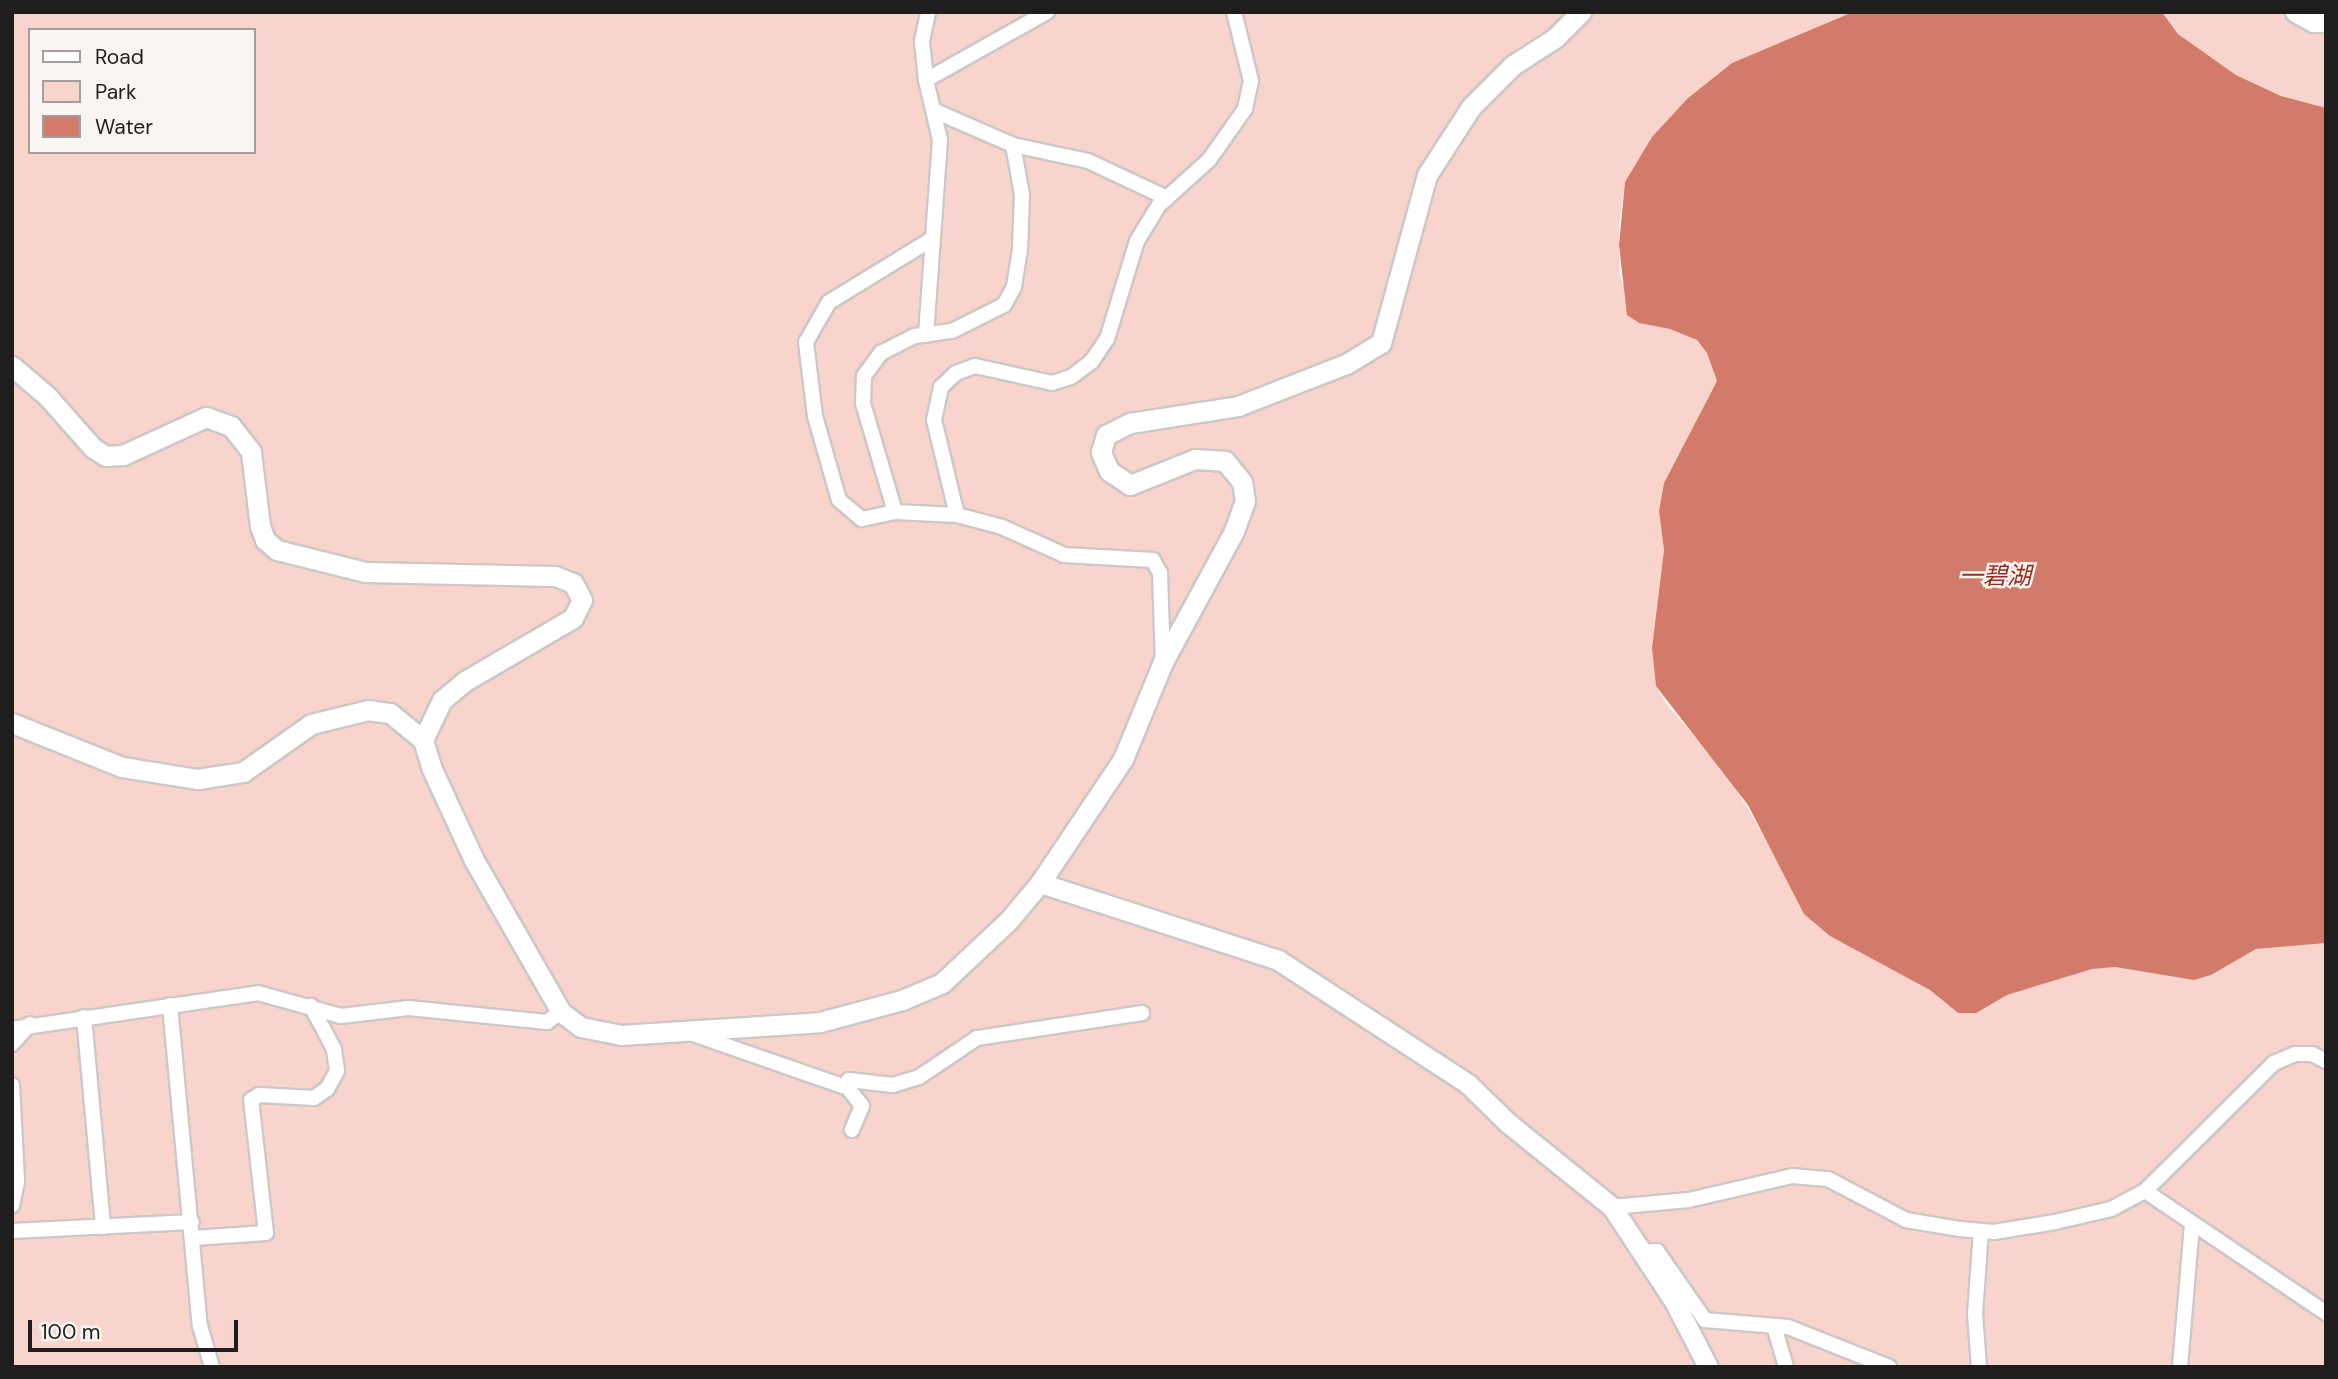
<!DOCTYPE html>
<html>
<head>
<meta charset="utf-8">
<style>
  body { margin:0 }
  #map { position:relative; width:2338px; height:1379px; overflow:hidden; background:#faf4f3; font-family:"DM Sans","Noto Sans JP",sans-serif }
  div>[style] { position:absolute }
  .green>* { inset:0; background:#f9d4cc }
  .water>* { inset:0; background:#d27b6b }
  .roads { filter:drop-shadow(2px 0 #cdc8c7) drop-shadow(-2px 0 #cdc8c7) drop-shadow(0 2px #cdc8c7) drop-shadow(0 -2px #cdc8c7) }
  .street>* { height:14px; margin:-7px; padding:0 7px; transform-origin:7px; border-radius:7px; background:#fff }
  .secondary>* { height:19px; margin:-9.5px; padding:0 9.5px; transform-origin:9.5px; border-radius:9.5px; background:#fff }
  span { translate:-50% -50%; white-space:nowrap; text-align:center; line-height:1.15; -webkit-text-stroke:5px #faf4f3; paint-order:stroke }
  .water-label { font-size:24px; color:#952e1e; font-style:italic }
  .frame { position:absolute; inset:0; border:14px solid #1f1d1d; pointer-events:none }
  .legend { position:absolute; left:28px; top:28px; width:228px; height:126px; box-sizing:border-box; background:#faf4f3; border:2px solid #a29e9d; margin:0; padding:9px 12px; list-style:none; font-size:21px; color:#1f1d1d }
  .legend li { display:flex; align-items:center; gap:14px; height:35px }
  .legend b { width:35px; border:2px solid #a29e9d }
  .scale { position:absolute; left:28px; top:1320px; width:210px; height:32px; box-sizing:border-box; border:4px solid #1f1d1d; border-top:0; padding-left:9px; font-size:21px; line-height:24px; white-space:nowrap; color:#1f1d1d; -webkit-text-stroke:5px #faf4f3; paint-order:stroke }
</style>
</head>
<body>
<div id="map">
  <div class="green">
    <div style="clip-path:polygon(evenodd,12px 12px,1853px 12px,1732px 63px,1688px 98px,1625px 182px,1619px 224px,1619px 274px,1639px 323px,1670px 329px,1697px 340px,1707px 352px,1717px 381px,1664px 483px,1659px 511px,1664px 550px,1652px 648px,1656px 686px,1666px 704px,1727px 773px,1778px 861px,1877px 960px,1930px 990px,1958px 1013px,1976px 1012px,2007px 995px,2091px 968px,2115px 967px,2194px 980px,2211px 975px,2256px 949px,2326px 943px,2326px 1367px,12px 1367px,12px 12px,30px 30px,254px 30px,254px 152px,30px 152px,30px 30px)"></div>
    <div style="clip-path:polygon(2162px 12px,2326px 12px,2326px 108px,2281px 96px,2236px 75px,2178px 34px)"></div>
  </div>
  <div class="water">
    <div style="clip-path:polygon(1853px 12px,2162px 12px,2178px 34px,2236px 75px,2281px 96px,2326px 108px,2326px 943px,2256px 949px,2211px 975px,2194px 980px,2115px 967px,2092px 969px,2007px 995px,1976px 1013px,1958px 1013px,1930px 990px,1830px 936px,1804px 914px,1748px 805px,1656px 686px,1652px 648px,1664px 550px,1659px 511px,1664px 483px,1717px 381px,1707px 353px,1697px 340px,1670px 329px,1639px 323px,1627px 315px,1619px 245px,1625px 182px,1652px 137px,1688px 98px,1732px 63px)"></div>
  </div>
  <div class="roads">
    <div class="street">
      <div style="left:926px;top:80px;width:139px;rotate:-29.3deg"></div>
      <div style="left:935px;top:111px;width:85px;rotate:23.6deg"></div>
      <div style="left:1013px;top:145px;width:77px;rotate:12deg"></div>
      <div style="left:1088px;top:161px;width:87px;rotate:25.1deg"></div>
      <div style="left:932px;top:239px;width:121px;rotate:148.5deg"></div>
      <div style="left:829px;top:302px;width:46px;rotate:119.9deg"></div>
      <div style="left:806px;top:342px;width:75px;rotate:83.1deg"></div>
      <div style="left:815px;top:416px;width:87px;rotate:74.1deg"></div>
      <div style="left:839px;top:500px;width:30px;rotate:40deg"></div>
      <div style="left:862px;top:519px;width:34px;rotate:-12deg"></div>
      <div style="left:895px;top:512px;width:62px;rotate:2.8deg"></div>
      <div style="left:957px;top:515px;width:47px;rotate:14.9deg"></div>
      <div style="left:1002px;top:527px;width:68px;rotate:24.3deg"></div>
      <div style="left:1064px;top:555px;width:89px;rotate:3.2deg"></div>
      <div style="left:1153px;top:560px;width:15px;rotate:62deg"></div>
      <div style="left:1160px;top:573px;width:89px;rotate:88.1deg"></div>
      <div style="left:926px;top:335px;width:196px;rotate:-85.9deg"></div>
      <div style="left:940px;top:140px;width:62px;rotate:-103.1deg"></div>
      <div style="left:926px;top:80px;width:39px;rotate:-96deg"></div>
      <div style="left:922px;top:41px;width:30px;rotate:-78deg"></div>
      <div style="left:895px;top:512px;width:114px;rotate:-106.4deg"></div>
      <div style="left:863px;top:403px;width:27px;rotate:-88deg"></div>
      <div style="left:864px;top:376px;width:29px;rotate:-54deg"></div>
      <div style="left:881px;top:353px;width:38px;rotate:-27deg"></div>
      <div style="left:915px;top:336px;width:37px;rotate:-8deg"></div>
      <div style="left:952px;top:331px;width:58px;rotate:-26.6deg"></div>
      <div style="left:1004px;top:305px;width:21px;rotate:-61deg"></div>
      <div style="left:1014px;top:287px;width:38px;rotate:-81deg"></div>
      <div style="left:1020px;top:249px;width:54px;rotate:-87.9deg"></div>
      <div style="left:1022px;top:195px;width:51px;rotate:-100.2deg"></div>
      <div style="left:957px;top:515px;width:98px;rotate:-103.6deg"></div>
      <div style="left:934px;top:420px;width:34px;rotate:-78deg"></div>
      <div style="left:941px;top:387px;width:21px;rotate:-43deg"></div>
      <div style="left:956px;top:373px;width:20px;rotate:-20deg"></div>
      <div style="left:975px;top:366px;width:79px;rotate:12.4deg"></div>
      <div style="left:1052px;top:383px;width:20px;rotate:-18deg"></div>
      <div style="left:1071px;top:377px;width:26px;rotate:-37deg"></div>
      <div style="left:1092px;top:361px;width:27px;rotate:-56deg"></div>
      <div style="left:1107px;top:339px;width:102px;rotate:-73deg"></div>
      <div style="left:1137px;top:241px;width:42px;rotate:-58.6deg"></div>
      <div style="left:1159px;top:205px;width:67px;rotate:-42deg"></div>
      <div style="left:1209px;top:160px;width:62px;rotate:-54.8deg"></div>
      <div style="left:1245px;top:109px;width:29px;rotate:-78deg"></div>
      <div style="left:1251px;top:81px;width:71px;rotate:-103.8deg"></div>
      <div style="left:170px;top:1005px;width:322px;rotate:84.7deg"></div>
      <div style="left:200px;top:1326px;width:43px;rotate:73.7deg"></div>
      <div style="left:84px;top:1017px;width:211px;rotate:84.8deg"></div>
      <div style="left:12px;top:1029px;width:249px;rotate:-8.3deg"></div>
      <div style="left:258px;top:993px;width:86px;rotate:15.5deg"></div>
      <div style="left:341px;top:1016px;width:68px;rotate:-6.7deg"></div>
      <div style="left:409px;top:1008px;width:139px;rotate:5.8deg"></div>
      <div style="left:547px;top:1022px;width:17px;rotate:-36deg"></div>
      <div style="left:690px;top:1033px;width:167px;rotate:19.2deg"></div>
      <div style="left:848px;top:1088px;width:23px;rotate:52deg"></div>
      <div style="left:862px;top:1106px;width:26px;rotate:113deg"></div>
      <div style="left:12px;top:1044px;width:27px;rotate:-48deg"></div>
      <div style="left:12px;top:1085px;width:97px;rotate:87deg"></div>
      <div style="left:17px;top:1182px;width:24px;rotate:102deg"></div>
      <div style="left:848px;top:1088px;width:8px;rotate:-83deg"></div>
      <div style="left:849px;top:1080px;width:44px;rotate:6.5deg"></div>
      <div style="left:893px;top:1085px;width:27px;rotate:-17deg"></div>
      <div style="left:919px;top:1077px;width:70px;rotate:-33.9deg"></div>
      <div style="left:977px;top:1038px;width:167px;rotate:-8.6deg"></div>
      <div style="left:2145px;top:1191px;width:218px;rotate:34deg"></div>
      <div style="left:1612px;top:1207px;width:77px;rotate:-5.2deg"></div>
      <div style="left:1689px;top:1200px;width:106px;rotate:-13.1deg"></div>
      <div style="left:1792px;top:1176px;width:36px;rotate:5deg"></div>
      <div style="left:1828px;top:1179px;width:88px;rotate:27.7deg"></div>
      <div style="left:1906px;top:1220px;width:55px;rotate:9.5deg"></div>
      <div style="left:1960px;top:1229px;width:34px;rotate:5deg"></div>
      <div style="left:1994px;top:1232px;width:62px;rotate:-9.3deg"></div>
      <div style="left:2055px;top:1222px;width:57px;rotate:-13.1deg"></div>
      <div style="left:2111px;top:1209px;width:38px;rotate:-28deg"></div>
      <div style="left:2145px;top:1191px;width:182px;rotate:-44.8deg"></div>
      <div style="left:2274px;top:1063px;width:23px;rotate:-23deg"></div>
      <div style="left:2295px;top:1054px;width:17px"></div>
      <div style="left:2312px;top:1054px;width:16px;rotate:27deg"></div>
      <div style="left:12px;top:1231px;width:180px;rotate:-2.9deg"></div>
      <div style="left:194px;top:1238px;width:72px;rotate:-4deg"></div>
      <div style="left:266px;top:1233px;width:134px;rotate:-96.4deg"></div>
      <div style="left:251px;top:1100px;width:9px;rotate:-32deg"></div>
      <div style="left:259px;top:1095px;width:55px;rotate:3.1deg"></div>
      <div style="left:314px;top:1098px;width:16px;rotate:-35deg"></div>
      <div style="left:327px;top:1089px;width:21px;rotate:-61deg"></div>
      <div style="left:337px;top:1071px;width:22px;rotate:-98deg"></div>
      <div style="left:334px;top:1049px;width:49px;rotate:-118.1deg"></div>
      <div style="left:1642px;top:1252px;width:15px;rotate:-4deg"></div>
      <div style="left:1657px;top:1251px;width:84px;rotate:55.2deg"></div>
      <div style="left:1705px;top:1320px;width:83px;rotate:4.8deg"></div>
      <div style="left:1788px;top:1327px;width:109px;rotate:21.6deg"></div>
      <div style="left:1774px;top:1326px;width:43px;rotate:73.7deg"></div>
      <div style="left:1979px;top:1367px;width:53px;rotate:-94.3deg"></div>
      <div style="left:1975px;top:1314px;width:83px;rotate:-85.9deg"></div>
      <div style="left:2180px;top:1367px;width:144px;rotate:-85.2deg"></div>
    </div>
    <div class="secondary">
      <div style="left:2295px;top:12px;width:21px;rotate:29deg"></div>
      <div style="left:2313px;top:22px;width:13px"></div>
      <div style="left:12px;top:366px;width:48px;rotate:40.7deg"></div>
      <div style="left:48px;top:397px;width:68px;rotate:48.6deg"></div>
      <div style="left:93px;top:448px;width:15px;rotate:32deg"></div>
      <div style="left:106px;top:456px;width:17px;rotate:-3deg"></div>
      <div style="left:123px;top:455px;width:91px;rotate:-24.6deg"></div>
      <div style="left:206px;top:417px;width:27px;rotate:20deg"></div>
      <div style="left:231px;top:426px;width:33px;rotate:52deg"></div>
      <div style="left:251px;top:452px;width:75px;rotate:83.1deg"></div>
      <div style="left:260px;top:526px;width:15px;rotate:70deg"></div>
      <div style="left:265px;top:540px;width:16px;rotate:40deg"></div>
      <div style="left:277px;top:550px;width:91px;rotate:14deg"></div>
      <div style="left:365px;top:572px;width:190px;rotate:1.2deg"></div>
      <div style="left:555px;top:576px;width:19px;rotate:21deg"></div>
      <div style="left:573px;top:583px;width:19px;rotate:62deg"></div>
      <div style="left:582px;top:600px;width:20px;rotate:117deg"></div>
      <div style="left:573px;top:618px;width:125px;rotate:149.7deg"></div>
      <div style="left:465px;top:681px;width:30px;rotate:140deg"></div>
      <div style="left:442px;top:700px;width:44px;rotate:115.4deg"></div>
      <div style="left:12px;top:723px;width:118px;rotate:21.8deg"></div>
      <div style="left:122px;top:767px;width:77px;rotate:9deg"></div>
      <div style="left:198px;top:779px;width:46px;rotate:-8.8deg"></div>
      <div style="left:243px;top:772px;width:83px;rotate:-35.2deg"></div>
      <div style="left:311px;top:724px;width:59px;rotate:-13.8deg"></div>
      <div style="left:368px;top:710px;width:22px;rotate:8deg"></div>
      <div style="left:390px;top:713px;width:43px;rotate:39.3deg"></div>
      <div style="left:423px;top:740px;width:28px;rotate:73deg"></div>
      <div style="left:431px;top:767px;width:102px;rotate:65.2deg"></div>
      <div style="left:474px;top:860px;width:175px;rotate:60.2deg"></div>
      <div style="left:561px;top:1012px;width:25px;rotate:37deg"></div>
      <div style="left:581px;top:1027px;width:41px;rotate:11.3deg"></div>
      <div style="left:621px;top:1035px;width:199px;rotate:-3.7deg"></div>
      <div style="left:820px;top:1022px;width:85px;rotate:-15deg"></div>
      <div style="left:902px;top:1000px;width:43px;rotate:-23deg"></div>
      <div style="left:942px;top:983px;width:92px;rotate:-43.2deg"></div>
      <div style="left:1009px;top:920px;width:48px;rotate:-50deg"></div>
      <div style="left:1040px;top:883px;width:149px;rotate:-56.2deg"></div>
      <div style="left:1123px;top:759px;width:105px;rotate:-67.6deg"></div>
      <div style="left:1163px;top:662px;width:149px;rotate:-61.5deg"></div>
      <div style="left:1234px;top:531px;width:32px;rotate:-70deg"></div>
      <div style="left:1245px;top:501px;width:19px;rotate:-99deg"></div>
      <div style="left:1242px;top:482px;width:27px;rotate:-129deg"></div>
      <div style="left:1225px;top:461px;width:30px;rotate:-176deg"></div>
      <div style="left:1195px;top:459px;width:70px;rotate:158.2deg"></div>
      <div style="left:1130px;top:485px;width:25px;rotate:-146deg"></div>
      <div style="left:1109px;top:471px;width:21px;rotate:-113deg"></div>
      <div style="left:1101px;top:452px;width:18px;rotate:-74deg"></div>
      <div style="left:1106px;top:435px;width:27px;rotate:-27deg"></div>
      <div style="left:1130px;top:423px;width:109px;rotate:-8.9deg"></div>
      <div style="left:1238px;top:406px;width:116px;rotate:-21.3deg"></div>
      <div style="left:1346px;top:364px;width:41px;rotate:-31deg"></div>
      <div style="left:1381px;top:343px;width:174px;rotate:-74.7deg"></div>
      <div style="left:1427px;top:175px;width:81px;rotate:-57.1deg"></div>
      <div style="left:1471px;top:107px;width:59px;rotate:-45deg"></div>
      <div style="left:1513px;top:65px;width:50px;rotate:-32.7deg"></div>
      <div style="left:1555px;top:38px;width:37px;rotate:-45deg"></div>
      <div style="left:1040px;top:883px;width:250px;rotate:17.9deg"></div>
      <div style="left:1278px;top:960px;width:227px;rotate:33.1deg"></div>
      <div style="left:1468px;top:1084px;width:56px;rotate:44.3deg"></div>
      <div style="left:1508px;top:1123px;width:134px;rotate:38.9deg"></div>
      <div style="left:1612px;top:1207px;width:113px;rotate:56.6deg"></div>
      <div style="left:1674px;top:1301px;width:74px;rotate:62.7deg"></div>
    </div>
  </div>
  <div class="water-label">
    <span style="left:1995px;top:576px">一碧湖</span>
  </div>
  <div class="frame"></div>
  <ul class="legend">
  <li><b style="height:9px;background:#fff"></b>Road</li>
  <li><b style="height:19px;background:#f9d4cc"></b>Park</li>
  <li><b style="height:19px;background:#d27b6b"></b>Water</li>
  </ul>
  <div class="scale">100 m</div>
</div>
</body>
</html>
